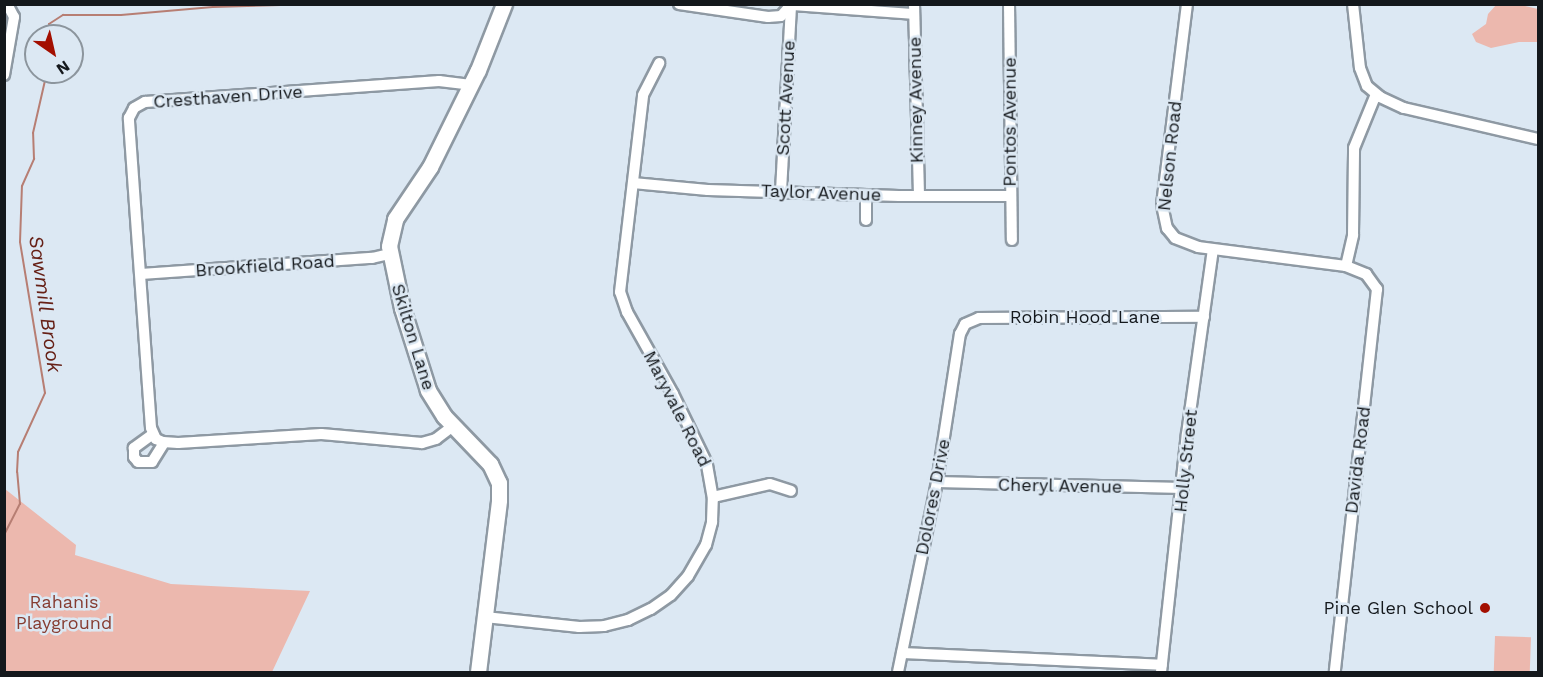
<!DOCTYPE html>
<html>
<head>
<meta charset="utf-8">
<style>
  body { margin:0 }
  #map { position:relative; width:1543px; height:677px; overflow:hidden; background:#dce8f3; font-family:"Work Sans",sans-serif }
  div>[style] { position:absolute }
  .green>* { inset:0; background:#ecb8ae; transform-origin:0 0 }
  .stream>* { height:2px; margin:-1px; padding:0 1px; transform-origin:1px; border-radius:1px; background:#b77e73 }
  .roads { filter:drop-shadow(2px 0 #8e99a3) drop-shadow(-2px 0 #8e99a3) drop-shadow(0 2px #8e99a3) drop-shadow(0 -2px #8e99a3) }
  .street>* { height:10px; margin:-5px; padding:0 5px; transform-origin:5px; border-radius:5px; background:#fff }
  .secondary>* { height:15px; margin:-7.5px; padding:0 7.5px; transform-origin:7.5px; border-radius:7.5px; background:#fff }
  .dots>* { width:16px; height:16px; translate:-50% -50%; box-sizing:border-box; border:3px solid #dce8f3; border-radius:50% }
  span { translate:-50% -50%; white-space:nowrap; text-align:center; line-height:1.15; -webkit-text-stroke:5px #dce8f3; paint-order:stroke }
  .street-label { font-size:18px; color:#14181c }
  .park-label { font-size:18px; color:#863c31 }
  .poi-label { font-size:18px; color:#14181c }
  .right { translate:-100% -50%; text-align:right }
  .water-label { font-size:20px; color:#662016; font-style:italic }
  .frame { position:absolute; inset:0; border:6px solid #14181c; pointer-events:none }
  .north { position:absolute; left:24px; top:24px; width:60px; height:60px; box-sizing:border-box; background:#dce8f3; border:2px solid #8c959d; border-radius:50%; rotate:146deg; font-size:16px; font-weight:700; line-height:24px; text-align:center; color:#14181c }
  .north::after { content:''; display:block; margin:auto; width:21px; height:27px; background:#a30f00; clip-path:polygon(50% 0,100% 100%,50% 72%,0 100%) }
</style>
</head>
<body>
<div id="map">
  <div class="green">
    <div style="clip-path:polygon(1497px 4px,1521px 5px,1538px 9px,1538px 42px,1519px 42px,1491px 48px,1476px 42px,1472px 34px,1486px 24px,1488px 14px)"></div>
    <div style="clip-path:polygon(5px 489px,76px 545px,75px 555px,171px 584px,310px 591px,272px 672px,5px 672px)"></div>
    <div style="left:1495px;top:636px;width:36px;height:36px;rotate:2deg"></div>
  </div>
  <div class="stream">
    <div style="left:49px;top:36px;width:12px;rotate:-90deg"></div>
    <div style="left:49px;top:24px;width:17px;rotate:-33deg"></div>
    <div style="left:63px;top:15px;width:58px"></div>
    <div style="left:121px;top:15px;width:92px;rotate:-5deg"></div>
    <div style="left:213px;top:7px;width:103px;rotate:-1.7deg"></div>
    <div style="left:4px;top:535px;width:35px;rotate:-63deg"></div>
    <div style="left:20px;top:504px;width:32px;rotate:-95deg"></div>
    <div style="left:17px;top:472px;width:20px;rotate:-87deg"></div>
    <div style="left:18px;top:452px;width:65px;rotate:-65.4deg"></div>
    <div style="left:45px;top:393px;width:153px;rotate:-99.4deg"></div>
    <div style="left:20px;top:242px;width:56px;rotate:-88deg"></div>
    <div style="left:22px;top:186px;width:30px;rotate:-66deg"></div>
    <div style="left:34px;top:159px;width:26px;rotate:-92deg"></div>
    <div style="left:33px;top:133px;width:63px;rotate:-77.1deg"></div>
  </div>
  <div class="roads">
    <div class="street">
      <div style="left:679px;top:4px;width:90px;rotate:8.3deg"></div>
      <div style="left:768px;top:17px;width:13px;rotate:-4deg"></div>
      <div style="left:781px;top:16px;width:15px;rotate:-48deg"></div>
      <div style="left:914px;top:4px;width:192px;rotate:88.5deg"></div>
      <div style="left:1009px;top:4px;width:236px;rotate:89.3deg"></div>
      <div style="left:1187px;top:4px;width:203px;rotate:97.1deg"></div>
      <div style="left:1162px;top:205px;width:24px;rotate:78deg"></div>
      <div style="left:1167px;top:228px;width:13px;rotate:51deg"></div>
      <div style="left:1175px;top:238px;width:25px;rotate:21deg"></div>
      <div style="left:1198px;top:247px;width:149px;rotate:7.3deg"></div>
      <div style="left:1346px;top:266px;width:22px;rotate:22deg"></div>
      <div style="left:1366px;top:274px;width:19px;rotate:54deg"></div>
      <div style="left:1377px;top:289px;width:385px;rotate:96.3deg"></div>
      <div style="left:1353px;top:4px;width:64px;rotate:83.8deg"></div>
      <div style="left:1360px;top:68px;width:19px;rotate:69deg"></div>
      <div style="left:1367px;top:86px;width:17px;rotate:40deg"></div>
      <div style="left:1380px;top:97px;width:26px;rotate:25deg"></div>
      <div style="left:1404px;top:108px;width:138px;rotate:13deg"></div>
      <div style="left:791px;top:5px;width:123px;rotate:4.2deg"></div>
      <div style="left:4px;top:75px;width:59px;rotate:-80.2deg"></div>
      <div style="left:14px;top:17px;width:15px;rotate:-118deg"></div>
      <div style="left:633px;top:183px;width:75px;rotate:5.3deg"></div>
      <div style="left:708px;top:190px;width:191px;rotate:1.8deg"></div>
      <div style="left:899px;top:196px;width:111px"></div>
      <div style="left:781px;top:191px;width:186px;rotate:-86.9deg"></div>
      <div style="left:866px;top:195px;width:25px;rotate:90deg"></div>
      <div style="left:1346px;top:266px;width:32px;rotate:-77deg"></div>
      <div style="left:1353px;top:235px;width:87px;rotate:-89.3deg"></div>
      <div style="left:1354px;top:148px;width:58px;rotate:-67.8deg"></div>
      <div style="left:141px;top:274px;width:232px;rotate:-4deg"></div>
      <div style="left:372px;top:258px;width:17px;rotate:-13deg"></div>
      <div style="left:453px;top:426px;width:21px;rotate:143deg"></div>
      <div style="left:436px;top:439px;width:15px;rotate:164deg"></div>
      <div style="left:422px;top:443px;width:101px;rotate:-174.9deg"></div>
      <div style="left:321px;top:434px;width:143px;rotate:176.4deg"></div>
      <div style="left:178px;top:443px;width:15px;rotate:-176deg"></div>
      <div style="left:163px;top:442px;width:8px;rotate:-157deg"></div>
      <div style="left:156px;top:439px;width:12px;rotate:-114deg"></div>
      <div style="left:151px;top:428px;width:311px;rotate:-94.1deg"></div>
      <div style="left:129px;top:118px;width:11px;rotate:-63deg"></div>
      <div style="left:134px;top:108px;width:13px;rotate:-29deg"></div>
      <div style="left:145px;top:102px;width:295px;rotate:-4.1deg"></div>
      <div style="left:439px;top:81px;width:32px;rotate:7deg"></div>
      <div style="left:153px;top:434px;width:24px;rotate:144deg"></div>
      <div style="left:134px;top:448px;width:9px;rotate:90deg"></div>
      <div style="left:134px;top:457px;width:6px;rotate:51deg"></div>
      <div style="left:138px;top:462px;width:14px"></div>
      <div style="left:152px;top:462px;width:22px;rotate:-58deg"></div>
      <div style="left:937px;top:482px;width:246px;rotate:1.4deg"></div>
      <div style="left:713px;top:497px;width:58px;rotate:-12.8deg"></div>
      <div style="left:770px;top:484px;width:22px;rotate:18deg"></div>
      <div style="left:485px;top:617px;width:95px;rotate:6.1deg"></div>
      <div style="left:579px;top:627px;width:25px;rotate:-2deg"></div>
      <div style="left:604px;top:626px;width:25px;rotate:-14deg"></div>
      <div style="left:628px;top:620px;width:25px;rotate:-26deg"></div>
      <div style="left:651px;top:609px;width:24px;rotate:-35deg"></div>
      <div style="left:671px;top:595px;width:25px;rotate:-48deg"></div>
      <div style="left:688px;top:576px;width:36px;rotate:-60deg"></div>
      <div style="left:706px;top:545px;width:24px;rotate:-75deg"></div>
      <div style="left:712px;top:522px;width:23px;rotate:-88deg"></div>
      <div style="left:713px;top:499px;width:36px;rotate:-100deg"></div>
      <div style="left:707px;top:464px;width:78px;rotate:-115.9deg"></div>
      <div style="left:673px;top:394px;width:94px;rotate:-119.3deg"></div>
      <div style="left:627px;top:312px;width:21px;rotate:-109deg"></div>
      <div style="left:620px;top:292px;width:198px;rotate:-83.3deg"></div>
      <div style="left:643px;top:95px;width:36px;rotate:-63deg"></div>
      <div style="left:902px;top:653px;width:260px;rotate:2.6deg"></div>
      <div style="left:898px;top:672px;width:194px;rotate:-78.4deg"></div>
      <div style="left:937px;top:482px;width:150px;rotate:-81.2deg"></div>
      <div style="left:960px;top:334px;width:11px;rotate:-63deg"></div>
      <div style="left:965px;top:324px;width:15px;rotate:-23deg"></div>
      <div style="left:979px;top:318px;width:225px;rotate:-0.3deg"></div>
      <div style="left:1161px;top:672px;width:239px;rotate:-83.8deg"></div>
      <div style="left:1187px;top:434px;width:186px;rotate:-82deg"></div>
    </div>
    <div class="secondary">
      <div style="left:478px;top:672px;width:173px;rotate:-83deg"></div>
      <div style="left:499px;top:500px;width:17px;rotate:-90deg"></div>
      <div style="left:499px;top:483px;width:21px;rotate:-115deg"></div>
      <div style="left:490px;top:464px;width:66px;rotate:-133.8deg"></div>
      <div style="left:444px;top:416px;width:31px;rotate:-122deg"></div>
      <div style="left:428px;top:390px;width:86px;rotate:-107.6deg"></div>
      <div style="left:402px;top:308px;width:63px;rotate:-101.8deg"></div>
      <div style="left:389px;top:246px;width:28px;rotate:-77deg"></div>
      <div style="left:395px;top:219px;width:63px;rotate:-56.1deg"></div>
      <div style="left:430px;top:167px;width:108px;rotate:-63.7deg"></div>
      <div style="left:478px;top:70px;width:71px;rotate:-68.5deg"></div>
    </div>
  </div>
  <div class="dots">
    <div style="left:1485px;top:608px;background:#a30f00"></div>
  </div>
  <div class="street-label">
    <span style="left:228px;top:97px;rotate:-4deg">Cresthaven Drive</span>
    <span style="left:786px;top:98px;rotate:-87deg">Scott Avenue</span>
    <span style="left:916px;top:100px;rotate:-91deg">Kinney Avenue</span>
    <span style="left:1010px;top:122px;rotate:-90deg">Pontos Avenue</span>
    <span style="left:1170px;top:156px;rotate:-84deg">Nelson Road</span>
    <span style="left:821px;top:193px;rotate:2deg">Taylor Avenue</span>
    <span style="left:265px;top:266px;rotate:-4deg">Brookfield Road</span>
    <span style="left:1085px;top:317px">Robin Hood Lane</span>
    <span style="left:413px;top:337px;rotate:73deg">Skilton Lane</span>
    <span style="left:677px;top:409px;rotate:63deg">Maryvale Road</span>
    <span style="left:1358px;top:460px;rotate:-83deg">Davida Road</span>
    <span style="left:1186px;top:461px;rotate:-84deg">Holly Street</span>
    <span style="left:1060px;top:486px;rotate:1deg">Cheryl Avenue</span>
    <span style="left:933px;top:497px;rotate:-79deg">Dolores Drive</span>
  </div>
  <div class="park-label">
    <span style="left:64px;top:613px">Rahanis<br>Playground</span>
  </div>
  <div class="poi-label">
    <span class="right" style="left:1473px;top:608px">Pine Glen School</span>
  </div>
  <div class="water-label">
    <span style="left:45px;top:304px;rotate:82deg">Sawmill Brook</span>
  </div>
  <div class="frame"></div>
  <div class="north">N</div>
</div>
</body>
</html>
